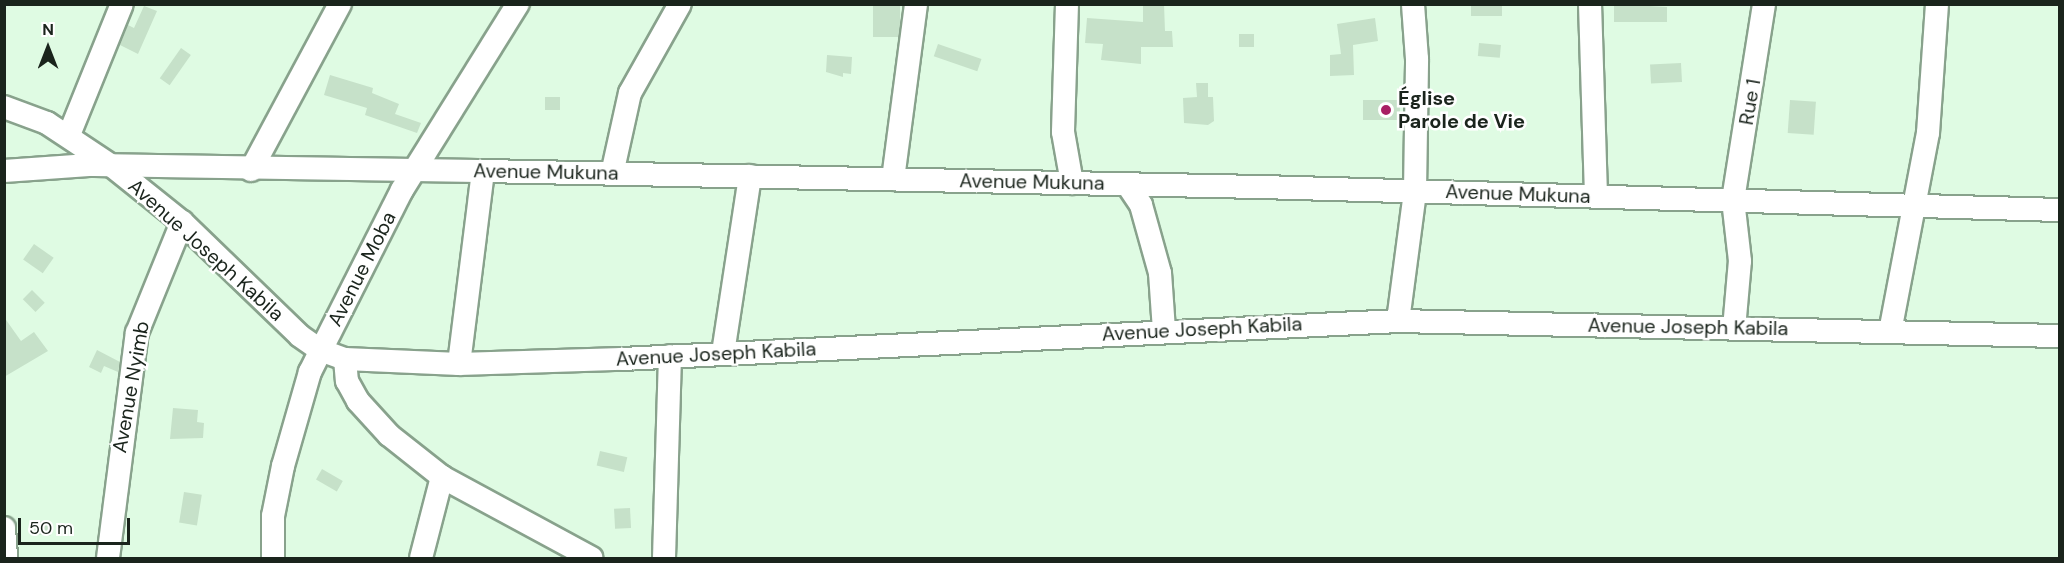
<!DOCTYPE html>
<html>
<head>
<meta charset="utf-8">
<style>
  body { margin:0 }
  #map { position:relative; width:2064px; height:563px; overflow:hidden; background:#dffbe3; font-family:"DM Sans",sans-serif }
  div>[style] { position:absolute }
  .building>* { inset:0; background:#c6e1c9; transform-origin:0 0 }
  .roads { filter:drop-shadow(2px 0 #88a28c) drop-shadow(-2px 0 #88a28c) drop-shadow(0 2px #88a28c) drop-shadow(0 -2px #88a28c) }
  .minor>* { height:22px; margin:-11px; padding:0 11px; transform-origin:11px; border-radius:11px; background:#fff }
  .dots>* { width:16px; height:16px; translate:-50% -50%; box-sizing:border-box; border:3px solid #fff; border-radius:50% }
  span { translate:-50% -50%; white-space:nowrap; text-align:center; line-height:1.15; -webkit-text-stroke:5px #fff; paint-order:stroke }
  .poi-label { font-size:20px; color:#1a241c; font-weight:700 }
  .left { translate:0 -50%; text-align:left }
  .street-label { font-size:20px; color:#1a241c }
  .frame { position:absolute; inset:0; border:6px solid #1a241c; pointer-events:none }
  .north { position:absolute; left:18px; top:18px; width:60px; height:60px; -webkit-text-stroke:4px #fff; paint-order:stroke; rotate:0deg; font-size:16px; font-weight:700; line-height:24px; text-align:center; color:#1a241c }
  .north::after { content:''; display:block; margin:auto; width:21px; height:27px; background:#1a241c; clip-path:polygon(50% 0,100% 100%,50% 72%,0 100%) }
  .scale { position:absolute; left:18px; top:518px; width:112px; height:27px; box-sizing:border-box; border:3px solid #1a241c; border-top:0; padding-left:8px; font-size:18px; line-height:21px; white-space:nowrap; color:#1a241c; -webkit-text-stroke:4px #fff; paint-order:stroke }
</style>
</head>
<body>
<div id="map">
  <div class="building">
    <div style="left:873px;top:4px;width:27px;height:33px"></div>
    <div style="clip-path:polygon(1143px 4px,1164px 4px,1165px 31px,1172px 31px,1173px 47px,1141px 47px,1141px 64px,1101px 60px,1103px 44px,1085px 43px,1087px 18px,1143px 22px)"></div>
    <div style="left:1471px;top:4px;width:31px;height:12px"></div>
    <div style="clip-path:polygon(1614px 4px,1667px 7px,1667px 22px,1614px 22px)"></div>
    <div style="clip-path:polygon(144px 6px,157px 11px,138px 54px,120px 45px,128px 25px,134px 28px)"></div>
    <div style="clip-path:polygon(1375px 18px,1378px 41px,1353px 45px,1354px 75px,1330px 76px,1330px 55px,1341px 54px,1337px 24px)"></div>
    <div style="left:1239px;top:34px;width:15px;height:13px"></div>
    <div style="left:1479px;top:43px;width:22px;height:13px;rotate:5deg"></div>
    <div style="left:938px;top:44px;width:46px;height:13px;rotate:19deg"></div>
    <div style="left:181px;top:48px;width:12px;height:37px;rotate:35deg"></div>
    <div style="clip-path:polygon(827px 55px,852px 57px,851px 74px,843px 73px,843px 77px,826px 72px)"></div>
    <div style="left:1681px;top:63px;width:19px;height:31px;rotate:87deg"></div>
    <div style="clip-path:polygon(330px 75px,373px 88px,372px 93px,399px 104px,395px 114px,421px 123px,417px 133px,365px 115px,367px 108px,324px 95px)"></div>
    <div style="clip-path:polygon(1196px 83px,1208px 83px,1208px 97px,1213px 97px,1214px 121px,1208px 125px,1184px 123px,1183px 98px,1197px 97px)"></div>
    <div style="left:560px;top:97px;width:13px;height:15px;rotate:90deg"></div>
    <div style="left:1400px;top:100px;width:20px;height:37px;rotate:90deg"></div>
    <div style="left:1790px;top:100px;width:26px;height:33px;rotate:4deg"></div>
    <div style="left:34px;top:244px;width:24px;height:19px;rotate:35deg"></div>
    <div style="left:32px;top:290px;width:18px;height:13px;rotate:45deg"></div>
    <div style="clip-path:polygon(4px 317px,21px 341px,34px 332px,48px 351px,4px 377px)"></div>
    <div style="clip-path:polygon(97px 350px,120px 362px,118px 372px,104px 366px,101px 373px,89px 367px)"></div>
    <div style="clip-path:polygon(173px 408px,198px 410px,197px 422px,204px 423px,203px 438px,170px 439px)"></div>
    <div style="left:600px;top:451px;width:28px;height:15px;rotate:13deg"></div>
    <div style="left:322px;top:469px;width:24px;height:12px;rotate:30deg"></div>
    <div style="left:184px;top:492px;width:18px;height:31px;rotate:9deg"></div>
    <div style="left:630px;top:508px;width:20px;height:16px;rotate:87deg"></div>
    <div style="left:36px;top:521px;width:16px;height:13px;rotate:7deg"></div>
  </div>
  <div class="roads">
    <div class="minor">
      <div style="left:1067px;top:4px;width:128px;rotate:91.8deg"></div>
      <div style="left:1063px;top:132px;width:52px;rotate:80deg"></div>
      <div style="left:1590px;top:4px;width:192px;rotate:88.2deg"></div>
      <div style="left:4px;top:107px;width:46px;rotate:20.4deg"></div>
      <div style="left:47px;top:123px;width:78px;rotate:33.5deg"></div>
      <div style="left:112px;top:166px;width:90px;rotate:38.7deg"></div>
      <div style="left:182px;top:222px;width:164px;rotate:44deg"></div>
      <div style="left:300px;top:336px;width:24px;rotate:35deg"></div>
      <div style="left:320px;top:350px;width:27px;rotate:20deg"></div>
      <div style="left:345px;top:359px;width:114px;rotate:2.5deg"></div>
      <div style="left:459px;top:364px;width:163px;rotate:-1.8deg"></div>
      <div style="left:622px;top:359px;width:777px;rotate:-2.8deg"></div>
      <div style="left:1398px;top:321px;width:662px;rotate:1.3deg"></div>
      <div style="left:69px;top:135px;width:141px;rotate:-68deg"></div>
      <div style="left:251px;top:170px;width:188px;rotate:-61.8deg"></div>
      <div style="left:4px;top:171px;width:85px;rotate:-4deg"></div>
      <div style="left:89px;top:165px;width:394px;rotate:0.9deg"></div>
      <div style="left:483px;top:171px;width:778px;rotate:1.18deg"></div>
      <div style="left:1261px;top:187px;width:799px;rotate:1.65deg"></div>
      <div style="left:612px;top:174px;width:83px;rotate:-77.5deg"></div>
      <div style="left:630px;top:93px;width:102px;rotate:-60.7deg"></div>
      <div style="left:893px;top:179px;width:177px;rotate:-82.5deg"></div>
      <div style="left:1127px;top:184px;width:25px;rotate:56deg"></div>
      <div style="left:1141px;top:205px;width:71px;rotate:74.4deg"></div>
      <div style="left:1160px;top:273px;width:57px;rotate:86deg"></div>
      <div style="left:1398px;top:321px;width:131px;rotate:-82.5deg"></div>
      <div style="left:1415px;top:191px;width:132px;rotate:-89.1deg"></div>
      <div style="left:1417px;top:59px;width:55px;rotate:-94.2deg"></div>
      <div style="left:1734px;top:329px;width:68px;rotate:-85deg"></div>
      <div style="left:1740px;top:261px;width:61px;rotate:-96.5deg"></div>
      <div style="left:1733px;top:200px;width:198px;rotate:-81deg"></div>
      <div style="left:1890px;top:332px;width:203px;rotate:-79.2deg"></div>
      <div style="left:1928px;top:133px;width:129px;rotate:-86deg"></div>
      <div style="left:723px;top:353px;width:179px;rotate:-81.3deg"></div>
      <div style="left:345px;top:359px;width:22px;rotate:85deg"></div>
      <div style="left:347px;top:381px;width:23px;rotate:61deg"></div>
      <div style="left:358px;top:401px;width:46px;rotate:47.6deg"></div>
      <div style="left:389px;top:435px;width:68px;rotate:38.4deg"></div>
      <div style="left:442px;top:477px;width:170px;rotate:28.4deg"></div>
      <div style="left:459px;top:364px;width:194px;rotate:-82.9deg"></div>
      <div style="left:4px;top:528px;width:30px;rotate:86deg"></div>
      <div style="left:108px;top:558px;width:227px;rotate:-82.7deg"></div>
      <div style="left:137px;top:333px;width:120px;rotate:-67.9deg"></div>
      <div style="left:273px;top:558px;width:42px;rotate:-90deg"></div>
      <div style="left:273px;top:516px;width:51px;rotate:-78.7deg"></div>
      <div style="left:283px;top:466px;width:98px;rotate:-74deg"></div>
      <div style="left:310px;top:372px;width:204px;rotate:-63.2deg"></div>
      <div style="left:402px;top:190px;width:219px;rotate:-58.1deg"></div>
      <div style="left:421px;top:558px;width:84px;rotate:-75.5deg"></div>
      <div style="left:664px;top:558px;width:202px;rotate:-88.3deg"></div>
    </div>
  </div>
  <div class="dots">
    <div style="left:1386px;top:110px;background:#a81f64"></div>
  </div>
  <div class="poi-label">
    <span class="left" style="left:1398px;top:110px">Église<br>Parole de Vie</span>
  </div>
  <div class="street-label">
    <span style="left:1750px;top:102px;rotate:-80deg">Rue 1</span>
    <span style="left:546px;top:172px;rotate:1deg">Avenue Mukuna</span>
    <span style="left:1032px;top:182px;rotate:1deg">Avenue Mukuna</span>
    <span style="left:1518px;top:194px;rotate:2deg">Avenue Mukuna</span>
    <span style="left:206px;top:250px;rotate:42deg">Avenue Joseph Kabila</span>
    <span style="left:362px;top:269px;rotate:-63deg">Avenue Moba</span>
    <span style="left:1688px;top:327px;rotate:1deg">Avenue Joseph Kabila</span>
    <span style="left:1202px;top:329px;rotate:-3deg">Avenue Joseph Kabila</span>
    <span style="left:716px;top:354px;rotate:-3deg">Avenue Joseph Kabila</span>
    <span style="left:131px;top:387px;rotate:-80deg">Avenue Nyimb</span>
  </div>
  <div class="frame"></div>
  <div class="north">N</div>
  <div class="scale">50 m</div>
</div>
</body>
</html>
